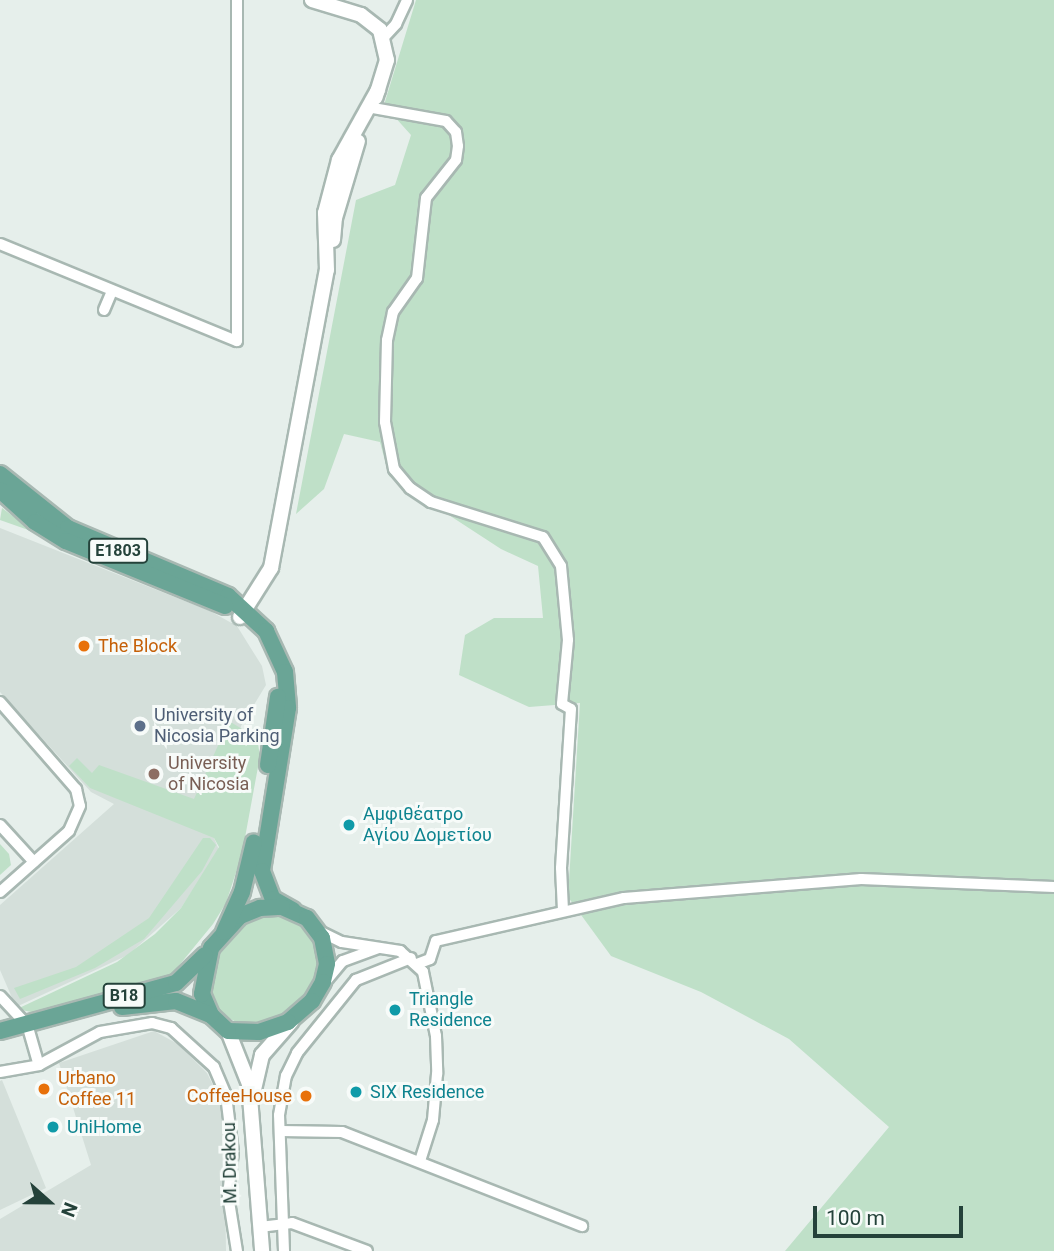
<!DOCTYPE html>
<html>
<head>
<meta charset="utf-8">
<style>
  body { margin:0 }
  #map { position:relative; width:1054px; height:1251px; overflow:hidden; background:#e6efeb; font-family:Roboto,sans-serif }
  div>[style] { position:absolute }
  .built>* { inset:0; background:#d4dfda }
  .green>* { inset:0; background:#bfe0c8 }
  .roads { filter:drop-shadow(2px 0 #a8b8b2) drop-shadow(-2px 0 #a8b8b2) drop-shadow(0 2px #a8b8b2) drop-shadow(0 -2px #a8b8b2) }
  .street>* { height:10px; margin:-5px; padding:0 5px; transform-origin:5px; border-radius:5px; background:#fff }
  .secondary>* { height:14px; margin:-7px; padding:0 7px; transform-origin:7px; border-radius:7px; background:#fff }
  .primary>* { height:16px; margin:-8px; padding:0 8px; transform-origin:8px; border-radius:8px; background:#6aa596 }
  .dots>* { width:19px; height:19px; translate:-50% -50%; box-sizing:border-box; border:4px solid #f7fbf9; border-radius:50% }
  span { translate:-50% -50%; white-space:nowrap; text-align:center; line-height:1.15; -webkit-text-stroke:6px #f7fbf9; paint-order:stroke }
  .shield-label span { padding:2px 5px; background:#f7fbf9; border:2px solid; border-radius:5px; -webkit-text-stroke-width:0 }
  .shield-label { font-size:16px; color:#24423a; font-weight:700 }
  .food-label { font-size:18px; color:#c56008 }
  .left { translate:0 -50%; text-align:left }
  .right { translate:-100% -50%; text-align:right }
  .service-label { font-size:18px; color:#4e5e75 }
  .education-label { font-size:18px; color:#785e54 }
  .culture-label { font-size:18px; color:#0d838f }
  .street-label { font-size:18px; color:#24423a }
  .north { position:absolute; left:14px; top:1167px; width:70px; height:70px; -webkit-text-stroke:5px #f7fbf9; paint-order:stroke; rotate:111deg; font-size:19px; font-weight:700; line-height:28px; text-align:center; color:#24423a }
  .north::after { content:''; display:block; margin:auto; width:24px; height:32px; background:#24423a; clip-path:polygon(50% 0,100% 100%,50% 72%,0 100%) }
  .scale { position:absolute; left:813px; top:1206px; width:150px; height:32px; box-sizing:border-box; border:4px solid #24423a; border-top:0; padding-left:9px; font-size:21px; line-height:24px; white-space:nowrap; color:#24423a; -webkit-text-stroke:5px #f7fbf9; paint-order:stroke }
</style>
</head>
<body>
<div id="map">
  <div class="built">
    <div style="clip-path:polygon(0 528px,210px 611px,237px 626px,262px 666px,266px 685px,241px 726px,214px 838px,219px 850px,181px 908px,128px 955px,16px 1007px,0 970px,0 905px,114px 804px,91px 792px,0 692px)"></div>
    <div style="clip-path:polygon(154px 1031px,178px 1044px,207px 1073px,224px 1108px,226px 1251px,0 1251px,0 1219px,91px 1165px,59px 1063px)"></div>
    <div style="clip-path:polygon(2px 1080px,46px 1188px,0 1210px,0 1081px)"></div>
  </div>
  <div class="green">
    <div style="clip-path:polygon(416px 0,1054px 0,1054px 1251px,785px 1251px,889px 1127px,789px 1039px,701px 992px,611px 956px,568px 897px,580px 703px,529px 707px,459px 675px,465px 635px,494px 618px,543px 618px,538px 566px,501px 549px,389px 476px,380px 442px,344px 434px,324px 489px,296px 514px,356px 200px,395px 185px,411px 135px,384px 105px)"></div>
    <div style="clip-path:polygon(2px 508px,29px 528px,34px 532px,0 520px)"></div>
    <div style="clip-path:polygon(229px 721px,257px 738px,260px 756px,242px 854px,226px 903px,213px 924px,172px 974px,36px 1013px,17px 1009px,117px 962px,155px 934px,181px 908px,219px 847px,214px 838px,90px 788px,69px 766px,77px 758px,92px 773px,99px 765px,194px 799px)"></div>
    <div style="clip-path:polygon(203px 838px,210px 838px,216px 845px,202px 871px,144px 939px,95px 968px,20px 999px,14px 988px,76px 967px,149px 918px)"></div>
    <div style="clip-path:polygon(0 844px,9px 854px,11px 865px,0 875px)"></div>
    <div style="clip-path:polygon(271px 914px,301px 924px,310px 934px,318px 958px,317px 971px,306px 992px,281px 1020px,247px 1027px,222px 1015px,213px 1004px,208px 991px,213px 958px,239px 926px)"></div>
  </div>
  <div class="roads">
    <div class="street">
      <div style="left:384px;top:37px;width:18px;rotate:-47deg"></div>
      <div style="left:396px;top:24px;width:26px;rotate:-65deg"></div>
      <div style="left:373px;top:108px;width:74px;rotate:10.1deg"></div>
      <div style="left:446px;top:121px;width:15px;rotate:48deg"></div>
      <div style="left:456px;top:132px;width:14px;rotate:82deg"></div>
      <div style="left:458px;top:146px;width:14px;rotate:98deg"></div>
      <div style="left:456px;top:160px;width:48px;rotate:128.3deg"></div>
      <div style="left:426px;top:198px;width:81px;rotate:96.4deg"></div>
      <div style="left:417px;top:278px;width:42px;rotate:125.2deg"></div>
      <div style="left:393px;top:312px;width:29px;rotate:102deg"></div>
      <div style="left:387px;top:340px;width:82px;rotate:91.4deg"></div>
      <div style="left:385px;top:422px;width:48px;rotate:79.2deg"></div>
      <div style="left:394px;top:469px;width:25px;rotate:50deg"></div>
      <div style="left:410px;top:488px;width:25px;rotate:34deg"></div>
      <div style="left:431px;top:502px;width:117px;rotate:17.4deg"></div>
      <div style="left:543px;top:537px;width:34px;rotate:58deg"></div>
      <div style="left:561px;top:566px;width:74px;rotate:84.6deg"></div>
      <div style="left:568px;top:640px;width:64px;rotate:95.4deg"></div>
      <div style="left:562px;top:704px;width:10px;rotate:29deg"></div>
      <div style="left:571px;top:709px;width:159px;rotate:93.6deg"></div>
      <div style="left:561px;top:868px;width:42px;rotate:87.3deg"></div>
      <div style="left:0;top:244px;width:256px;rotate:22.3deg"></div>
      <div style="left:237px;top:341px;width:341px;rotate:-90deg"></div>
      <div style="left:104px;top:310px;width:21px;rotate:-67deg"></div>
      <div style="left:0;top:702px;width:116px;rotate:48.9deg"></div>
      <div style="left:76px;top:789px;width:17px;rotate:77deg"></div>
      <div style="left:80px;top:806px;width:27px;rotate:114deg"></div>
      <div style="left:69px;top:831px;width:92px;rotate:138.5deg"></div>
      <div style="left:0;top:825px;width:50px;rotate:47.4deg"></div>
      <div style="left:319px;top:931px;width:25px;rotate:26deg"></div>
      <div style="left:342px;top:942px;width:59px;rotate:8.8deg"></div>
      <div style="left:400px;top:951px;width:31px;rotate:42deg"></div>
      <div style="left:423px;top:972px;width:65px;rotate:78.5deg"></div>
      <div style="left:436px;top:1036px;width:38px;rotate:88deg"></div>
      <div style="left:437px;top:1074px;width:46px;rotate:95deg"></div>
      <div style="left:433px;top:1120px;width:43px;rotate:107.6deg"></div>
      <div style="left:417px;top:964px;width:14px;rotate:-21deg"></div>
      <div style="left:430px;top:959px;width:19px;rotate:-72deg"></div>
      <div style="left:436px;top:941px;width:193px;rotate:-12.9deg"></div>
      <div style="left:624px;top:898px;width:238px;rotate:-4.6deg"></div>
      <div style="left:861px;top:879px;width:193px;rotate:2.4deg"></div>
      <div style="left:326px;top:981px;width:26px;rotate:-50deg"></div>
      <div style="left:343px;top:961px;width:37px;rotate:-20deg"></div>
      <div style="left:0;top:996px;width:35px;rotate:47deg"></div>
      <div style="left:29px;top:1031px;width:35px;rotate:74deg"></div>
      <div style="left:0;top:1072px;width:40px;rotate:-10deg"></div>
      <div style="left:39px;top:1065px;width:69px;rotate:-28.4deg"></div>
      <div style="left:100px;top:1032px;width:53px;rotate:-9.8deg"></div>
      <div style="left:152px;top:1023px;width:20px;rotate:15deg"></div>
      <div style="left:171px;top:1028px;width:58px;rotate:42.2deg"></div>
      <div style="left:214px;top:1067px;width:30px;rotate:67deg"></div>
      <div style="left:226px;top:1095px;width:57px;rotate:83deg"></div>
      <div style="left:233px;top:1152px;width:43px;rotate:96.6deg"></div>
      <div style="left:228px;top:1195px;width:57px;rotate:80.9deg"></div>
      <div style="left:281px;top:1131px;width:61px;rotate:0.9deg"></div>
      <div style="left:342px;top:1132px;width:258px;rotate:21.4deg"></div>
      <div style="left:260px;top:1227px;width:32px;rotate:-7deg"></div>
      <div style="left:292px;top:1223px;width:80px;rotate:20.5deg"></div>
      <div style="left:284px;top:1251px;width:136px;rotate:-92.1deg"></div>
      <div style="left:279px;top:1115px;width:40px;rotate:-80deg"></div>
      <div style="left:286px;top:1076px;width:25px;rotate:-64deg"></div>
      <div style="left:297px;top:1053px;width:94px;rotate:-51.1deg"></div>
      <div style="left:356px;top:980px;width:59px;rotate:-21.8deg"></div>
    </div>
    <div class="secondary">
      <div style="left:312px;top:0;width:51px;rotate:17deg"></div>
      <div style="left:361px;top:15px;width:24px;rotate:38deg"></div>
      <div style="left:380px;top:30px;width:31px;rotate:77deg"></div>
      <div style="left:387px;top:60px;width:39px;rotate:107deg"></div>
      <div style="left:333px;top:240px;width:22px;rotate:-85deg"></div>
      <div style="left:335px;top:218px;width:80px;rotate:-73.4deg"></div>
      <div style="left:240px;top:617px;width:58px;rotate:-57.7deg"></div>
      <div style="left:271px;top:568px;width:303px;rotate:-79.4deg"></div>
      <div style="left:327px;top:270px;width:57px;rotate:-92deg"></div>
      <div style="left:325px;top:213px;width:55px;rotate:-75.2deg"></div>
      <div style="left:339px;top:160px;width:80px;rotate:-60.9deg"></div>
      <div style="left:228px;top:1031px;width:57px;rotate:68.4deg"></div>
      <div style="left:249px;top:1084px;width:168px;rotate:85.5deg"></div>
      <div style="left:253px;top:1094px;width:40px;rotate:-77deg"></div>
      <div style="left:262px;top:1055px;width:45px;rotate:-48.6deg"></div>
    </div>
    <div class="primary">
      <div style="left:0;top:474px;width:87px;rotate:38.5deg"></div>
      <div style="left:68px;top:528px;width:174px;rotate:23deg"></div>
      <div style="left:228px;top:596px;width:52px;rotate:42.6deg"></div>
      <div style="left:266px;top:631px;width:45px;rotate:65.1deg"></div>
      <div style="left:285px;top:672px;width:36px;rotate:85deg"></div>
      <div style="left:288px;top:708px;width:165px;rotate:99.1deg"></div>
      <div style="left:262px;top:871px;width:30px;rotate:69deg"></div>
      <div style="left:273px;top:899px;width:23px;rotate:29deg"></div>
      <div style="left:0;top:490px;width:47px;rotate:42.4deg"></div>
      <div style="left:35px;top:522px;width:36px;rotate:32deg"></div>
      <div style="left:66px;top:541px;width:172px;rotate:22.2deg"></div>
      <div style="left:268px;top:765px;width:69px;rotate:-81.6deg"></div>
      <div style="left:282px;top:907px;width:27px;rotate:24deg"></div>
      <div style="left:307px;top:918px;width:25px;rotate:53deg"></div>
      <div style="left:322px;top:938px;width:26px;rotate:79deg"></div>
      <div style="left:327px;top:964px;width:18px;rotate:103deg"></div>
      <div style="left:323px;top:982px;width:22px;rotate:120deg"></div>
      <div style="left:312px;top:1001px;width:32px;rotate:139deg"></div>
      <div style="left:288px;top:1022px;width:31px;rotate:161deg"></div>
      <div style="left:259px;top:1032px;width:31px;rotate:-178deg"></div>
      <div style="left:228px;top:1031px;width:23px;rotate:-137deg"></div>
      <div style="left:211px;top:1015px;width:23px;rotate:-113deg"></div>
      <div style="left:202px;top:994px;width:47px;rotate:-78.9deg"></div>
      <div style="left:211px;top:948px;width:43px;rotate:-47.8deg"></div>
      <div style="left:240px;top:916px;width:22px;rotate:-22deg"></div>
      <div style="left:260px;top:908px;width:22px;rotate:-3deg"></div>
      <div style="left:224px;top:932px;width:44px;rotate:-65.8deg"></div>
      <div style="left:242px;top:892px;width:51px;rotate:-76.5deg"></div>
      <div style="left:122px;top:1007px;width:54px;rotate:-6.3deg"></div>
      <div style="left:176px;top:1001px;width:38px;rotate:22deg"></div>
      <div style="left:0;top:1031px;width:182px;rotate:-15.3deg"></div>
      <div style="left:176px;top:983px;width:40px;rotate:-44deg"></div>
    </div>
  </div>
  <div class="dots">
    <div style="left:84px;top:646px;background:#e8710a"></div>
    <div style="left:140px;top:726px;background:#5c6f8a"></div>
    <div style="left:154px;top:774px;background:#8d6e63"></div>
    <div style="left:349px;top:825px;background:#0f9aa8"></div>
    <div style="left:395px;top:1010px;background:#0f9aa8"></div>
    <div style="left:44px;top:1089px;background:#e8710a"></div>
    <div style="left:356px;top:1092px;background:#0f9aa8"></div>
    <div style="left:306px;top:1096px;background:#e8710a"></div>
    <div style="left:53px;top:1127px;background:#0f9aa8"></div>
  </div>
  <div class="shield-label">
    <span style="left:118px;top:551px">E1803</span>
    <span style="left:124px;top:996px">B18</span>
  </div>
  <div class="food-label">
    <span class="left" style="left:98px;top:646px">The Block</span>
    <span class="left" style="left:58px;top:1089px">Urbano<br>Coffee 11</span>
    <span class="right" style="left:292px;top:1096px">CoffeeHouse</span>
  </div>
  <div class="service-label">
    <span class="left" style="left:154px;top:726px">University of<br>Nicosia Parking</span>
  </div>
  <div class="education-label">
    <span class="left" style="left:168px;top:774px">University<br>of Nicosia</span>
  </div>
  <div class="culture-label">
    <span class="left" style="left:363px;top:825px">Αμφιθέατρο<br>Αγίου Δομετίου</span>
    <span class="left" style="left:409px;top:1010px">Triangle<br>Residence</span>
    <span class="left" style="left:370px;top:1092px">SIX Residence</span>
    <span class="left" style="left:67px;top:1127px">UniHome</span>
  </div>
  <div class="street-label">
    <span style="left:230px;top:1163px;rotate:-91deg">M. Drakou</span>
  </div>
  <div class="north">N</div>
  <div class="scale">100 m</div>
</div>
</body>
</html>
